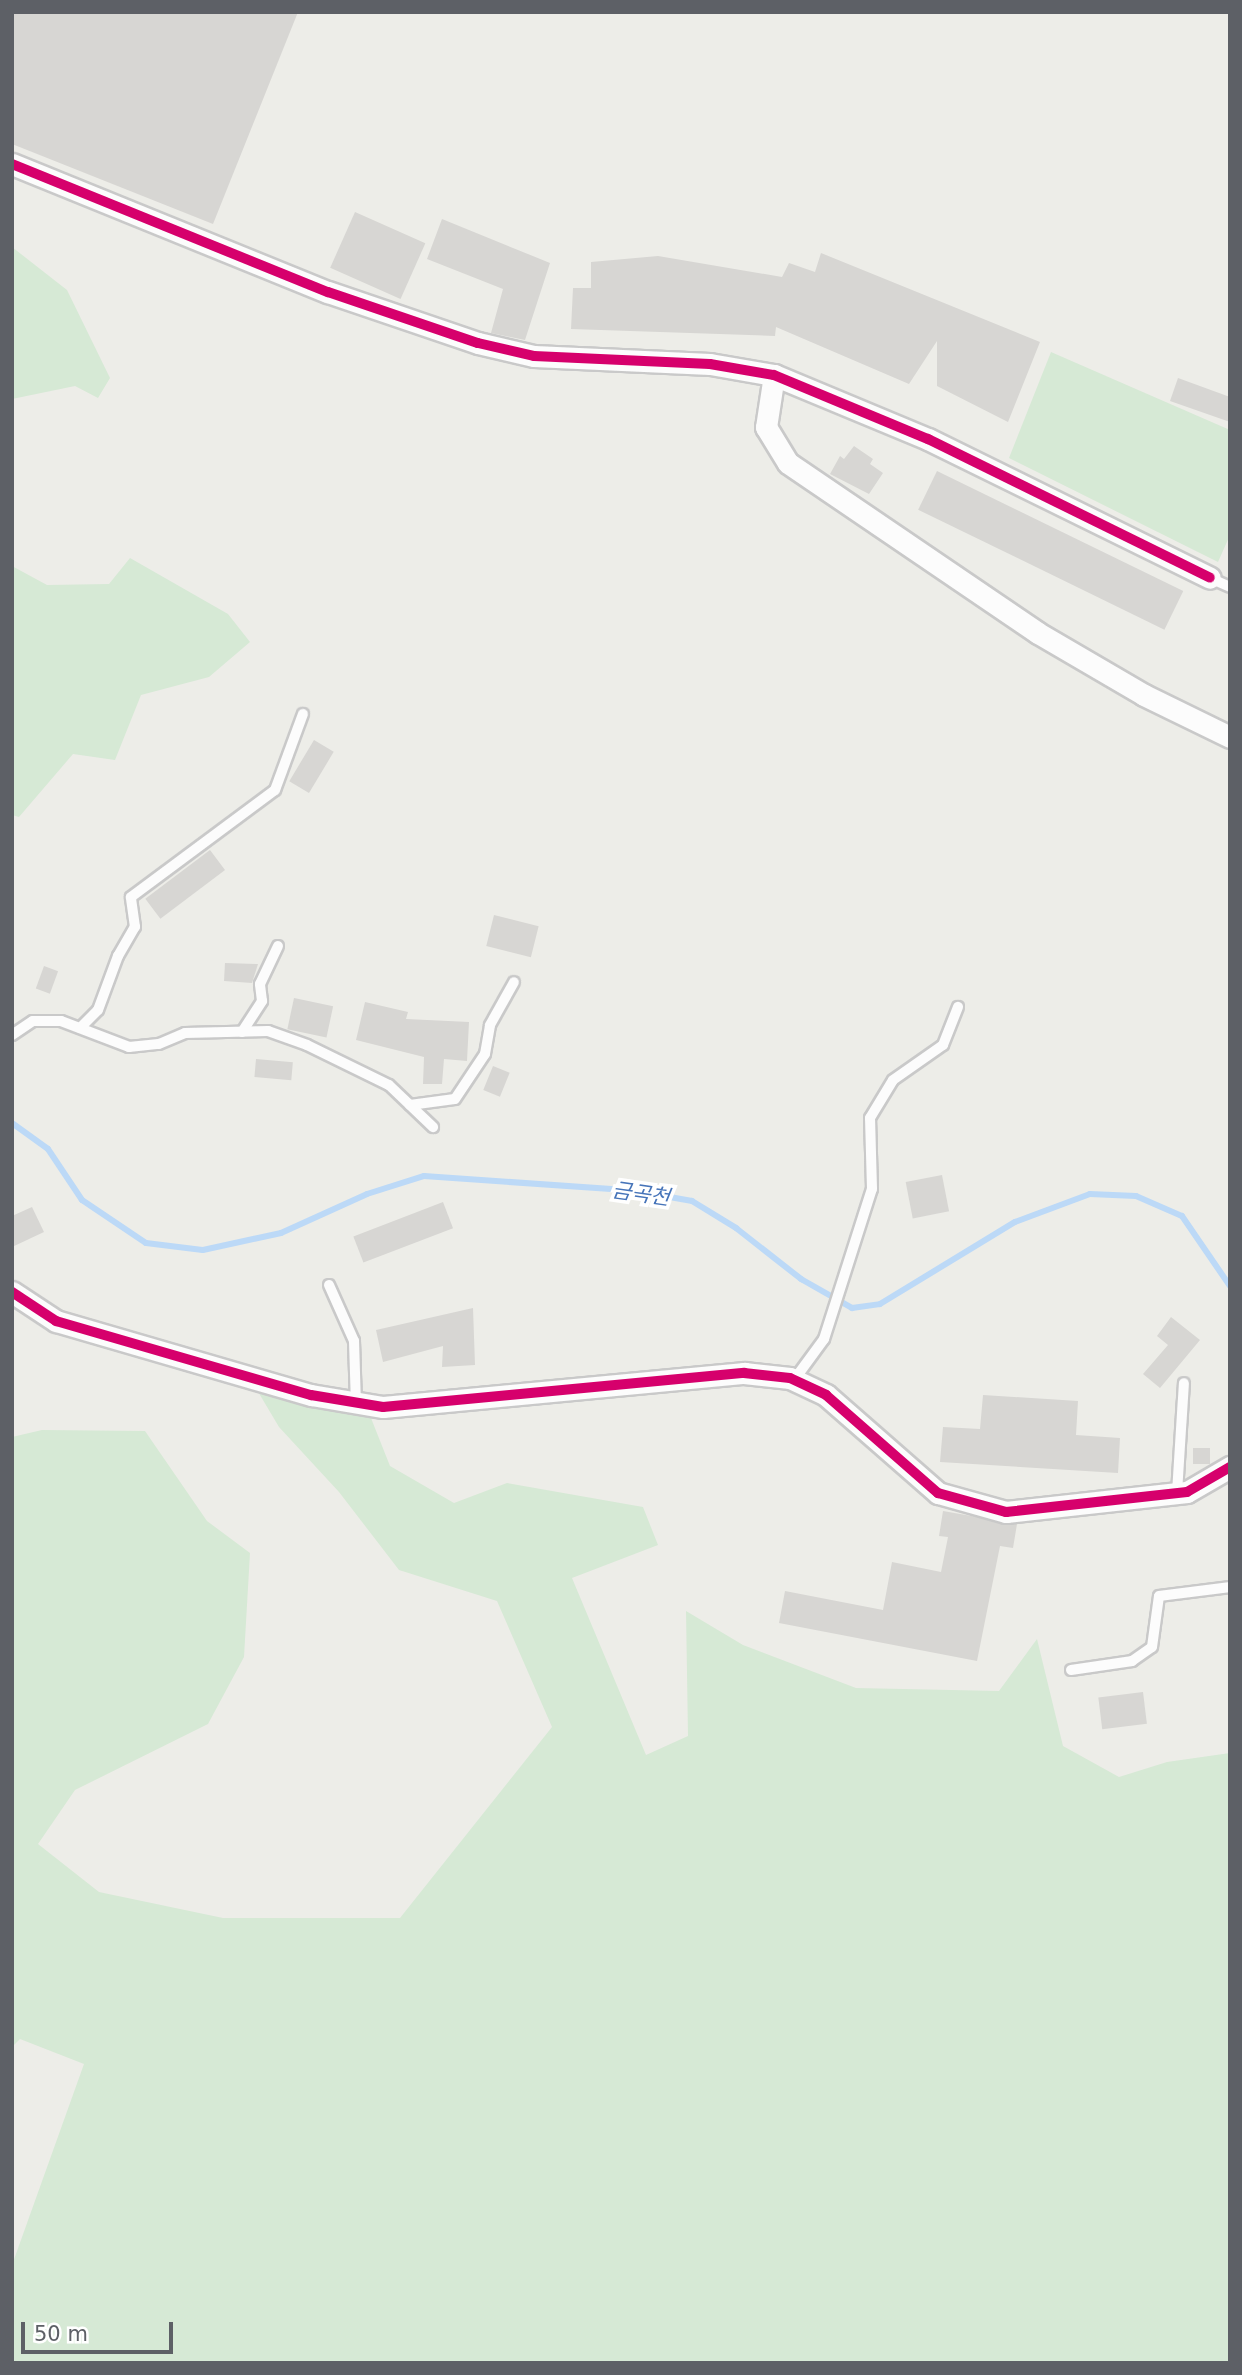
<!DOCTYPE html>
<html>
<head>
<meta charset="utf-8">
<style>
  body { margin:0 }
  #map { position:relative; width:1242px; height:2375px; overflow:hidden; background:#edede8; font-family:"DejaVu Sans","Noto Sans KR",sans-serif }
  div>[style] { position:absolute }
  .green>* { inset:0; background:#d6e9d5 }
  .stream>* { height:6px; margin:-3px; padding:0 3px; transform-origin:3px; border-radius:3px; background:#bcd9f7 }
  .building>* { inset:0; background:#d7d6d3; transform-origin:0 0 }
  .roads { filter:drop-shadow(2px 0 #c9c9c9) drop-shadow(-2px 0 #c9c9c9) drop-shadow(0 2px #c9c9c9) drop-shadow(0 -2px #c9c9c9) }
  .service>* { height:10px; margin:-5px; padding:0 5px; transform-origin:5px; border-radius:5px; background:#fcfcfc }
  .minor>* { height:21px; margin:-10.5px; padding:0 10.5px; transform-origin:10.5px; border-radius:10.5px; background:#fcfcfc }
  .cycleway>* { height:10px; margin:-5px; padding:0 5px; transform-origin:5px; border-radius:5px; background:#d6006c }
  span { translate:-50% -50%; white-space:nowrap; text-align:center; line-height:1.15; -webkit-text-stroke:7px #fff; paint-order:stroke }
  .water-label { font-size:21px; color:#4674b9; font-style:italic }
  .frame { position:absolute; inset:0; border:14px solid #5d6066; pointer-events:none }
  .scale { position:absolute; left:21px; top:2322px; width:152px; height:32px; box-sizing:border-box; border:4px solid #5d6066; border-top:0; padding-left:9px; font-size:21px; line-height:24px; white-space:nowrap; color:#5d6066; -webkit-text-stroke:5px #fff; paint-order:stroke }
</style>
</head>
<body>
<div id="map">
  <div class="green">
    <div style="clip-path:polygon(12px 247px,67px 290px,110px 378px,98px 398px,75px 386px,12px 399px)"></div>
    <div style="clip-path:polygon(1051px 352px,1230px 430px,1230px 535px,1218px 562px,1009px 458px)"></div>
    <div style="clip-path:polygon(130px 558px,228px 614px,250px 642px,209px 677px,141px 695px,115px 760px,73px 754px,19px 817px,12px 815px,12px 566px,47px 585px,109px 584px)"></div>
    <div style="clip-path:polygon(257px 1390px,369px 1413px,390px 1466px,454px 1503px,507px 1483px,643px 1507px,658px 1545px,572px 1578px,646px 1755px,688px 1736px,686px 1611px,743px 1645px,856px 1688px,999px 1691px,1037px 1639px,1063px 1746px,1119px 1777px,1167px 1762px,1230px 1753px,1230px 2363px,12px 2363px,12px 2265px,84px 2064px,20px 2039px,12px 2047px,12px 1437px,42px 1430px,145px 1431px,207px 1521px,250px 1553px,244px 1657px,208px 1724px,75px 1790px,38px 1844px,99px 1892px,223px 1918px,400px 1918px,552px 1727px,497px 1601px,399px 1570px,339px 1492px,279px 1427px)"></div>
  </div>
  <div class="stream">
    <div style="left:12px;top:1123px;width:44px;rotate:35.8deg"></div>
    <div style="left:48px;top:1149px;width:61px;rotate:56.3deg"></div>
    <div style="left:82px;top:1200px;width:77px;rotate:33.9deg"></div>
    <div style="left:146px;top:1243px;width:57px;rotate:7deg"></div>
    <div style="left:203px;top:1250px;width:80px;rotate:-12.3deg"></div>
    <div style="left:281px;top:1233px;width:94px;rotate:-24.4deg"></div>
    <div style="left:367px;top:1194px;width:60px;rotate:-17.5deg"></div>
    <div style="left:424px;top:1176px;width:213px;rotate:4deg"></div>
    <div style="left:636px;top:1191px;width:57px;rotate:10.1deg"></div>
    <div style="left:692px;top:1201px;width:52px;rotate:31.5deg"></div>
    <div style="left:736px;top:1228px;width:83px;rotate:38.1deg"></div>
    <div style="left:801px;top:1279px;width:59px;rotate:29.6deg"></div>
    <div style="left:852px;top:1308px;width:28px;rotate:-8deg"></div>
    <div style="left:880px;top:1304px;width:158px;rotate:-31.3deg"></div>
    <div style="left:1015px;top:1222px;width:80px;rotate:-20.5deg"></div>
    <div style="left:1090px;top:1194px;width:46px;rotate:2.5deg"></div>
    <div style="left:1136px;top:1196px;width:50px;rotate:23.5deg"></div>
    <div style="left:1182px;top:1216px;width:85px;rotate:55.6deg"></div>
  </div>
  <div class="building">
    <div style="clip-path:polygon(12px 12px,298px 12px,213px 224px,12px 144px)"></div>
    <div style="left:355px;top:212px;width:77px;height:61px;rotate:24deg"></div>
    <div style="clip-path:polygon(442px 219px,550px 263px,525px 340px,491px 333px,503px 289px,427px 259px)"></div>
    <div style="clip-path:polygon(821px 253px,1040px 342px,1008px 422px,937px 386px,937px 341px,909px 384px,776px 327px,775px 336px,571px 329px,573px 288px,591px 288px,591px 262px,658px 256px,782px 277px,789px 263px,815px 272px)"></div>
    <div style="clip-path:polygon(1178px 378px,1230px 397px,1230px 422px,1170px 401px)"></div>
    <div style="clip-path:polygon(854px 446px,873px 459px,870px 464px,883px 473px,869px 494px,830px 474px,840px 456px,844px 459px)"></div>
    <div style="left:937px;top:471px;width:274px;height:43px;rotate:26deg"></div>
    <div style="left:314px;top:740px;width:23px;height:48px;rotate:31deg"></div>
    <div style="left:210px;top:850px;width:25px;height:81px;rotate:53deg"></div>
    <div style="left:494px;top:915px;width:46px;height:32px;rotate:14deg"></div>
    <div style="clip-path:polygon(225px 963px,258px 964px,252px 983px,224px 981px)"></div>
    <div style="left:44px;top:966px;width:15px;height:24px;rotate:20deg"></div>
    <div style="left:294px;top:998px;width:40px;height:32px;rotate:12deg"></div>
    <div style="clip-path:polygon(365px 1002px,408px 1012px,406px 1019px,469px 1022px,467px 1061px,444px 1059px,442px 1084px,423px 1084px,424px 1057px,356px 1040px)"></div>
    <div style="left:256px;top:1059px;width:37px;height:18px;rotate:5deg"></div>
    <div style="left:493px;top:1066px;width:18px;height:26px;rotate:22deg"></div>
    <div style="left:942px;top:1175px;width:37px;height:37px;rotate:79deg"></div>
    <div style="left:443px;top:1202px;width:28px;height:96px;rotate:69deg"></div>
    <div style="clip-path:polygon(32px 1207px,44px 1232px,12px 1247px,12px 1216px)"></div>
    <div style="clip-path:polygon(473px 1308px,475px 1365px,442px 1367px,443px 1346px,383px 1362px,376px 1330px)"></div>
    <div style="clip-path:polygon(1171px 1317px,1200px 1340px,1160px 1388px,1143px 1374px,1168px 1345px,1157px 1336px)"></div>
    <div style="clip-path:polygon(983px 1395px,1078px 1401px,1076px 1435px,1120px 1438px,1118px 1473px,940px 1462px,943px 1427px,980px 1429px)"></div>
    <div style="left:1193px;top:1448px;width:17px;height:16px"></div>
    <div style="clip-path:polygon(943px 1511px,1017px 1524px,1013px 1548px,1000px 1546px,977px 1661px,779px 1623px,785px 1591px,883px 1610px,892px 1562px,941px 1572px,948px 1537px,939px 1536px)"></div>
    <div style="left:1143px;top:1692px;width:32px;height:45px;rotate:83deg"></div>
  </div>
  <div class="roads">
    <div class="service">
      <div style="left:1210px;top:578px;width:22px;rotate:24deg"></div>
      <div style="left:80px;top:1028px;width:25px;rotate:-45deg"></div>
      <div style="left:98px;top:1010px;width:58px;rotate:-69.7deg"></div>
      <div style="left:118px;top:956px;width:34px;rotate:-60deg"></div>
      <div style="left:135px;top:927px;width:30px;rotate:-98deg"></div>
      <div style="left:131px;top:897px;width:179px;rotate:-36.6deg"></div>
      <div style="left:275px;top:790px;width:81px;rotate:-69.8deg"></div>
      <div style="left:242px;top:1032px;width:37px;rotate:-57deg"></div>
      <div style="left:262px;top:1001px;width:17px;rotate:-97deg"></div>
      <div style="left:260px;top:984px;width:42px;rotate:-64.7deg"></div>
      <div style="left:12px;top:1035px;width:25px;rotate:-34deg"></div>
      <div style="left:33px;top:1021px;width:28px"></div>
      <div style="left:61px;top:1021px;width:73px;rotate:20.9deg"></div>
      <div style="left:129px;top:1047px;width:30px;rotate:-6deg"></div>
      <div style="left:159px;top:1044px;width:28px;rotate:-23deg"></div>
      <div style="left:185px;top:1033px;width:83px;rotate:-1.4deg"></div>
      <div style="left:268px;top:1031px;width:41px;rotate:19.7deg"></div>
      <div style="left:307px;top:1045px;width:91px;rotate:26deg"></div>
      <div style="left:389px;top:1085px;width:61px;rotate:43.7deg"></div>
      <div style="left:410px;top:1105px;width:45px;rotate:-7.6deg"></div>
      <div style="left:455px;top:1099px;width:54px;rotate:-56.3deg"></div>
      <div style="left:485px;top:1054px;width:29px;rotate:-80deg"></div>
      <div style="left:490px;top:1025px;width:49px;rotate:-60.8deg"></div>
      <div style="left:329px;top:1285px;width:61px;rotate:65.9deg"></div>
      <div style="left:354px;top:1341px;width:62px;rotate:88.2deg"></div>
      <div style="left:794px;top:1380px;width:51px;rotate:-53.8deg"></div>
      <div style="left:824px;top:1339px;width:157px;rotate:-72.3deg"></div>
      <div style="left:872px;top:1189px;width:71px;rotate:-91.6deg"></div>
      <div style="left:870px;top:1118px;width:44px;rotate:-58.8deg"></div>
      <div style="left:893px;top:1080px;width:61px;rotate:-35deg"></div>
      <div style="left:943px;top:1045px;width:41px;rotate:-68.5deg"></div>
      <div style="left:1177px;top:1493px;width:110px;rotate:-86.4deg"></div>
      <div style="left:1071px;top:1670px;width:62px;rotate:-8.4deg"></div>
      <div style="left:1132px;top:1661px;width:24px;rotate:-35deg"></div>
      <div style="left:1152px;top:1647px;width:51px;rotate:-82.2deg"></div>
      <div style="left:1159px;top:1596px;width:72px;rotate:-7.2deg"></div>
    </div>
    <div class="minor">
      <div style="left:12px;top:164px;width:341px;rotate:22.1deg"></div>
      <div style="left:328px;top:292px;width:158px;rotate:18.8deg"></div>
      <div style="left:478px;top:343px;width:57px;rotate:13.1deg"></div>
      <div style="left:534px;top:356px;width:176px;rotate:2.6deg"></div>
      <div style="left:710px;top:364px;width:65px;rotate:9.8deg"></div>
      <div style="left:774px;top:375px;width:167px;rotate:22.6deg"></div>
      <div style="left:928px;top:439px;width:314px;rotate:26.2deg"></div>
      <div style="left:774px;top:375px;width:53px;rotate:98.7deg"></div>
      <div style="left:766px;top:427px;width:42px;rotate:58.6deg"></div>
      <div style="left:788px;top:463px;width:302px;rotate:34.2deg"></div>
      <div style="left:1038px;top:633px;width:123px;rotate:30.3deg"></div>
      <div style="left:1144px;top:695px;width:96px;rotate:26deg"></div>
      <div style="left:12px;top:1292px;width:53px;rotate:33.4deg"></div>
      <div style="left:56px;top:1321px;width:266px;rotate:16.2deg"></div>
      <div style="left:311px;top:1395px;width:73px;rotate:9.5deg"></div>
      <div style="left:383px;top:1407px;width:363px;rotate:-5.4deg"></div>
      <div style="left:744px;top:1373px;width:46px;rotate:6.2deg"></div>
      <div style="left:790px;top:1378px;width:40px;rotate:25deg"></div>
      <div style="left:826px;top:1395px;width:149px;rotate:41.2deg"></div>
      <div style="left:938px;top:1493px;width:71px;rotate:15.6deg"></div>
      <div style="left:1006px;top:1512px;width:182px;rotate:-6.3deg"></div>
      <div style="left:1187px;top:1492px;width:50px;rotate:-30.2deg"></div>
    </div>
  </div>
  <div class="cycleway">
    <div style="left:12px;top:164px;width:341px;rotate:22.1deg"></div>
    <div style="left:328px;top:292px;width:158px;rotate:18.8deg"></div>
    <div style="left:478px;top:343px;width:57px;rotate:13.1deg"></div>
    <div style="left:534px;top:356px;width:176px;rotate:2.6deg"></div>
    <div style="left:710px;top:364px;width:65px;rotate:9.8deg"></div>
    <div style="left:774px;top:375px;width:167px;rotate:22.6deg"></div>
    <div style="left:928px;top:439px;width:314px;rotate:26.2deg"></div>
    <div style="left:12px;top:1292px;width:53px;rotate:33.4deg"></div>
    <div style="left:56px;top:1321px;width:266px;rotate:16.2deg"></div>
    <div style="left:311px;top:1395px;width:73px;rotate:9.5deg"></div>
    <div style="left:383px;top:1407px;width:363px;rotate:-5.4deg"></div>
    <div style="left:744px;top:1373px;width:46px;rotate:6.2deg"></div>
    <div style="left:790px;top:1378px;width:40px;rotate:25deg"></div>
    <div style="left:826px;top:1395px;width:149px;rotate:41.2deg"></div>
    <div style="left:938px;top:1493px;width:71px;rotate:15.6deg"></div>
    <div style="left:1006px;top:1512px;width:182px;rotate:-6.3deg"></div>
    <div style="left:1187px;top:1492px;width:50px;rotate:-30.2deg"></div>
  </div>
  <div class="water-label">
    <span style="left:641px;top:1194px;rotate:8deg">금곡천</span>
  </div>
  <div class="frame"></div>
  <div class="scale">50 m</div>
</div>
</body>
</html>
